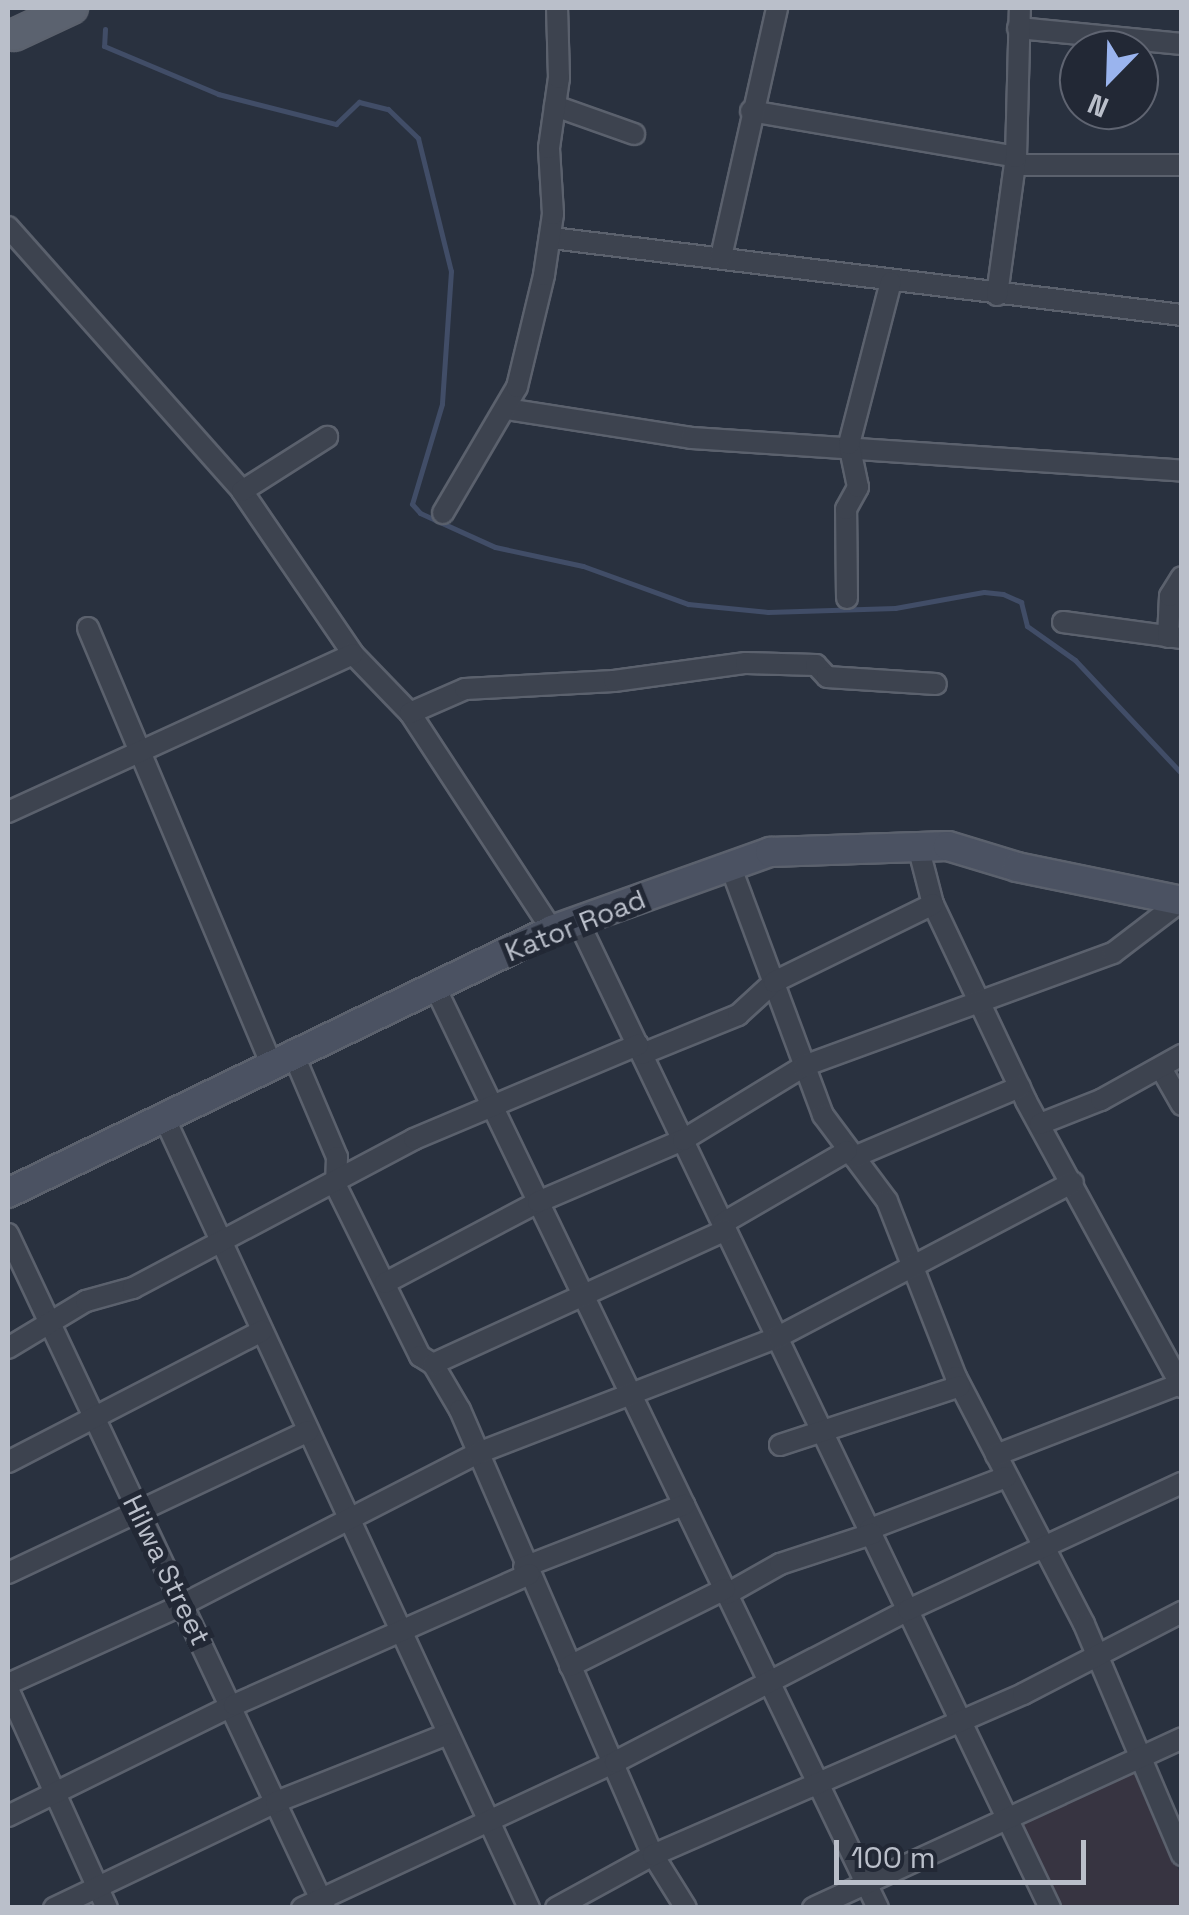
<!DOCTYPE html>
<html>
<head>
<meta charset="utf-8">
<style>
  body { margin:0 }
  #map { position:relative; width:1189px; height:1915px; overflow:hidden; background:#29313f; font-family:"Space Grotesk",sans-serif }
  div>[style] { position:absolute }
  .medical>* { inset:0; background:#373441 }
  .stream>* { height:5px; margin:-2.5px; padding:0 2.5px; transform-origin:2.5px; border-radius:2.5px; background:#414d67 }
  .roads { filter:drop-shadow(2px 0 #5b616d) drop-shadow(-2px 0 #5b616d) drop-shadow(0 2px #5b616d) drop-shadow(0 -2px #5b616d) }
  .street>* { height:20px; margin:-10px; padding:0 10px; transform-origin:10px; border-radius:10px; background:#3d434f }
  .secondary>* { height:28px; margin:-14px; padding:0 14px; transform-origin:14px; border-radius:14px; background:#4b5262 }
  .primary>* { height:30px; margin:-15px; padding:0 15px; transform-origin:15px; border-radius:15px; background:#5b626f }
  span { translate:-50% -50%; white-space:nowrap; text-align:center; line-height:1.15; -webkit-text-stroke:10px #222835; paint-order:stroke }
  .street-label { font-size:28px; color:#babfca }
  .frame { position:absolute; inset:0; border:10px solid #babfca; pointer-events:none }
  .north { position:absolute; left:1059px; top:30px; width:100px; height:100px; box-sizing:border-box; background:#222835; border:2px solid #5f6471; border-radius:50%; rotate:203deg; font-size:28px; font-weight:700; line-height:40px; text-align:center; color:#babfca }
  .north::after { content:''; display:block; margin:auto; width:35px; height:45px; background:#9ab4ee; clip-path:polygon(50% 0,100% 100%,50% 72%,0 100%) }
  .scale { position:absolute; left:834px; top:1840px; width:252px; height:45px; box-sizing:border-box; border:5px solid #babfca; border-top:0; padding-left:12px; font-size:30px; line-height:35px; white-space:nowrap; color:#babfca; -webkit-text-stroke:8px #222835; paint-order:stroke }
</style>
</head>
<body>
<div id="map">
  <div class="medical">
    <div style="clip-path:polygon(1133px 1767px,1181px 1875px,1181px 1907px,1059px 1907px,1013px 1818px)"></div>
  </div>
  <div class="stream">
    <div style="left:105px;top:29px;width:17px;rotate:93deg"></div>
    <div style="left:104px;top:46px;width:124px;rotate:22.8deg"></div>
    <div style="left:218px;top:94px;width:122px;rotate:14.3deg"></div>
    <div style="left:336px;top:124px;width:32px;rotate:-44deg"></div>
    <div style="left:359px;top:102px;width:30px;rotate:14deg"></div>
    <div style="left:388px;top:109px;width:42px;rotate:44deg"></div>
    <div style="left:418px;top:138px;width:137px;rotate:76.1deg"></div>
    <div style="left:451px;top:271px;width:133px;rotate:93.9deg"></div>
    <div style="left:442px;top:404px;width:104px;rotate:106.7deg"></div>
    <div style="left:412px;top:504px;width:12px;rotate:48deg"></div>
    <div style="left:420px;top:513px;width:82px;rotate:24.4deg"></div>
    <div style="left:495px;top:547px;width:90px;rotate:12.2deg"></div>
    <div style="left:583px;top:566px;width:112px;rotate:19.9deg"></div>
    <div style="left:688px;top:604px;width:80px;rotate:5.7deg"></div>
    <div style="left:768px;top:612px;width:127px;rotate:-1.8deg"></div>
    <div style="left:895px;top:608px;width:90px;rotate:-10.2deg"></div>
    <div style="left:984px;top:592px;width:19px;rotate:6deg"></div>
    <div style="left:1003px;top:594px;width:20px;rotate:24deg"></div>
    <div style="left:1021px;top:602px;width:25px;rotate:76deg"></div>
    <div style="left:1027px;top:626px;width:59px;rotate:35.3deg"></div>
    <div style="left:1075px;top:660px;width:156px;rotate:46.8deg"></div>
  </div>
  <div class="roads">
    <div class="street">
      <div style="left:1018px;top:28px;width:165px;rotate:5.6deg"></div>
      <div style="left:555px;top:106px;width:84px;rotate:19.5deg"></div>
      <div style="left:751px;top:111px;width:269px;rotate:9.8deg"></div>
      <div style="left:1015px;top:165px;width:167px"></div>
      <div style="left:8px;top:227px;width:353px;rotate:48.4deg"></div>
      <div style="left:242px;top:491px;width:197px;rotate:55.7deg"></div>
      <div style="left:353px;top:654px;width:82px;rotate:46deg"></div>
      <div style="left:410px;top:713px;width:259px;rotate:56.8deg"></div>
      <div style="left:552px;top:238px;width:635px;rotate:6.97deg"></div>
      <div style="left:721px;top:257px;width:255px;rotate:-77.3deg"></div>
      <div style="left:997px;top:295px;width:139px;rotate:-82.2deg"></div>
      <div style="left:1016px;top:157px;width:149px;rotate:-88.5deg"></div>
      <div style="left:506px;top:409px;width:187px;rotate:8.9deg"></div>
      <div style="left:691px;top:438px;width:492px;rotate:3.8deg"></div>
      <div style="left:242px;top:491px;width:101px;rotate:-32.4deg"></div>
      <div style="left:443px;top:513px;width:146px;rotate:-59.6deg"></div>
      <div style="left:517px;top:387px;width:115px;rotate:-76.4deg"></div>
      <div style="left:544px;top:275px;width:62px;rotate:-81.6deg"></div>
      <div style="left:553px;top:214px;width:66px;rotate:-93.5deg"></div>
      <div style="left:549px;top:148px;width:71px;rotate:-81.9deg"></div>
      <div style="left:559px;top:78px;width:70px;rotate:-91.6deg"></div>
      <div style="left:847px;top:598px;width:89px;rotate:-90.6deg"></div>
      <div style="left:846px;top:509px;width:25px;rotate:-61deg"></div>
      <div style="left:858px;top:487px;width:44px;rotate:-101.8deg"></div>
      <div style="left:849px;top:444px;width:167px;rotate:-75.5deg"></div>
      <div style="left:1063px;top:622px;width:120px;rotate:7.7deg"></div>
      <div style="left:88px;top:628px;width:472px;rotate:67.2deg"></div>
      <div style="left:1168px;top:637px;width:41px;rotate:-87.2deg"></div>
      <div style="left:1170px;top:596px;width:22px;rotate:-58deg"></div>
      <div style="left:410px;top:713px;width:60px;rotate:-23.6deg"></div>
      <div style="left:465px;top:689px;width:149px;rotate:-3.1deg"></div>
      <div style="left:614px;top:681px;width:133px;rotate:-7.8deg"></div>
      <div style="left:746px;top:663px;width:70px;rotate:1.6deg"></div>
      <div style="left:816px;top:665px;width:16px;rotate:47deg"></div>
      <div style="left:827px;top:677px;width:109px;rotate:3.7deg"></div>
      <div style="left:8px;top:812px;width:379px;rotate:-24.6deg"></div>
      <div style="left:919px;top:850px;width:56px;rotate:75.5deg"></div>
      <div style="left:933px;top:904px;width:218px;rotate:64.7deg"></div>
      <div style="left:1026px;top:1101px;width:326px;rotate:61.4deg"></div>
      <div style="left:730px;top:865px;width:267px;rotate:69.6deg"></div>
      <div style="left:823px;top:1115px;width:107px;rotate:53.3deg"></div>
      <div style="left:887px;top:1201px;width:189px;rotate:68.6deg"></div>
      <div style="left:956px;top:1377px;width:278px;rotate:62.6deg"></div>
      <div style="left:1084px;top:1624px;width:251px;rotate:67deg"></div>
      <div style="left:578px;top:921px;width:1094px;rotate:64.44deg"></div>
      <div style="left:434px;top:985px;width:1024px;rotate:64.31deg"></div>
      <div style="left:292px;top:1051px;width:115px;rotate:67deg"></div>
      <div style="left:337px;top:1157px;width:29px;rotate:92deg"></div>
      <div style="left:336px;top:1186px;width:190px;rotate:63.7deg"></div>
      <div style="left:420px;top:1356px;width:15px;rotate:32deg"></div>
      <div style="left:433px;top:1364px;width:53px;rotate:59.6deg"></div>
      <div style="left:460px;top:1410px;width:485px;rotate:66.6deg"></div>
      <div style="left:653px;top:1855px;width:62px;rotate:58.1deg"></div>
      <div style="left:642px;top:1054px;width:104px;rotate:-22.1deg"></div>
      <div style="left:738px;top:1015px;width:49px;rotate:-42.5deg"></div>
      <div style="left:774px;top:982px;width:177px;rotate:-26.1deg"></div>
      <div style="left:1162px;top:1070px;width:40px;rotate:60.3deg"></div>
      <div style="left:163px;top:1115px;width:873px;rotate:65.22deg"></div>
      <div style="left:1040px;top:1124px;width:66px;rotate:-21.5deg"></div>
      <div style="left:1101px;top:1100px;width:93px;rotate:-29.1deg"></div>
      <div style="left:854px;top:1157px;width:180px;rotate:-22.9deg"></div>
      <div style="left:723px;top:1223px;width:143px;rotate:-30.1deg"></div>
      <div style="left:8px;top:1234px;width:745px;rotate:64.81deg"></div>
      <div style="left:385px;top:1283px;width:173px;rotate:-27.9deg"></div>
      <div style="left:538px;top:1202px;width:158px;rotate:-23.2deg"></div>
      <div style="left:683px;top:1140px;width:142px;rotate:-31.4deg"></div>
      <div style="left:804px;top:1066px;width:329px;rotate:-20.1deg"></div>
      <div style="left:1113px;top:953px;width:86px;rotate:-37.4deg"></div>
      <div style="left:8px;top:1348px;width:91px;rotate:-31.1deg"></div>
      <div style="left:86px;top:1301px;width:49px;rotate:-15.5deg"></div>
      <div style="left:133px;top:1288px;width:318px;rotate:-27.9deg"></div>
      <div style="left:414px;top:1139px;width:243px;rotate:-22.8deg"></div>
      <div style="left:433px;top:1364px;width:322px;rotate:-24.6deg"></div>
      <div style="left:780px;top:1445px;width:189px;rotate:-18.1deg"></div>
      <div style="left:996px;top:1455px;width:197px;rotate:-21.1deg"></div>
      <div style="left:8px;top:1462px;width:286px;rotate:-27.3deg"></div>
      <div style="left:870px;top:1529px;width:146px;rotate:-20.9deg"></div>
      <div style="left:524px;top:1567px;width:172px;rotate:-21.2deg"></div>
      <div style="left:8px;top:1573px;width:332px;rotate:-25.3deg"></div>
      <div style="left:727px;top:1594px;width:61px;rotate:-29.5deg"></div>
      <div style="left:780px;top:1564px;width:97px;rotate:-18.1deg"></div>
      <div style="left:570px;top:1666px;width:173px;rotate:-26.4deg"></div>
      <div style="left:8px;top:1684px;width:191px;rotate:-24.4deg"></div>
      <div style="left:182px;top:1605px;width:333px;rotate:-27.2deg"></div>
      <div style="left:478px;top:1453px;width:322px;rotate:-21.1deg"></div>
      <div style="left:778px;top:1337px;width:333px;rotate:-27.7deg"></div>
      <div style="left:8px;top:1689px;width:240px;rotate:65.7deg"></div>
      <div style="left:8px;top:1816px;width:252px;rotate:-26.2deg"></div>
      <div style="left:234px;top:1705px;width:323px;rotate:-23.9deg"></div>
      <div style="left:54px;top:1908px;width:246px;rotate:-25.5deg"></div>
      <div style="left:276px;top:1802px;width:185px;rotate:-21.6deg"></div>
      <div style="left:302px;top:1908px;width:345px;rotate:-25deg"></div>
      <div style="left:615px;top:1762px;width:330px;rotate:-27.4deg"></div>
      <div style="left:908px;top:1610px;width:302px;rotate:-24.9deg"></div>
      <div style="left:556px;top:1908px;width:111px;rotate:-28.7deg"></div>
      <div style="left:653px;top:1855px;width:404px;rotate:-23.5deg"></div>
      <div style="left:1023px;top:1694px;width:179px;rotate:-27.3deg"></div>
      <div style="left:813px;top:1908px;width:406px;rotate:-24.7deg"></div>
    </div>
    <div class="secondary">
      <div style="left:8px;top:1193px;width:604px;rotate:-25.8deg"></div>
      <div style="left:552px;top:930px;width:232px;rotate:-19.7deg"></div>
      <div style="left:770px;top:852px;width:178px;rotate:-1.9deg"></div>
      <div style="left:948px;top:846px;width:72px;rotate:16.9deg"></div>
      <div style="left:1017px;top:867px;width:168px;rotate:11.6deg"></div>
    </div>
    <div class="primary">
      <div style="left:14px;top:35px;width:64px;rotate:-25deg"></div>
    </div>
  </div>
  <div class="street-label">
    <span style="left:575px;top:925px;rotate:-22deg">Kator Road</span>
    <span style="left:167px;top:1570px;rotate:64deg">Hilwa Street</span>
  </div>
  <div class="frame"></div>
  <div class="north">N</div>
  <div class="scale">100 m</div>
</div>
</body>
</html>
